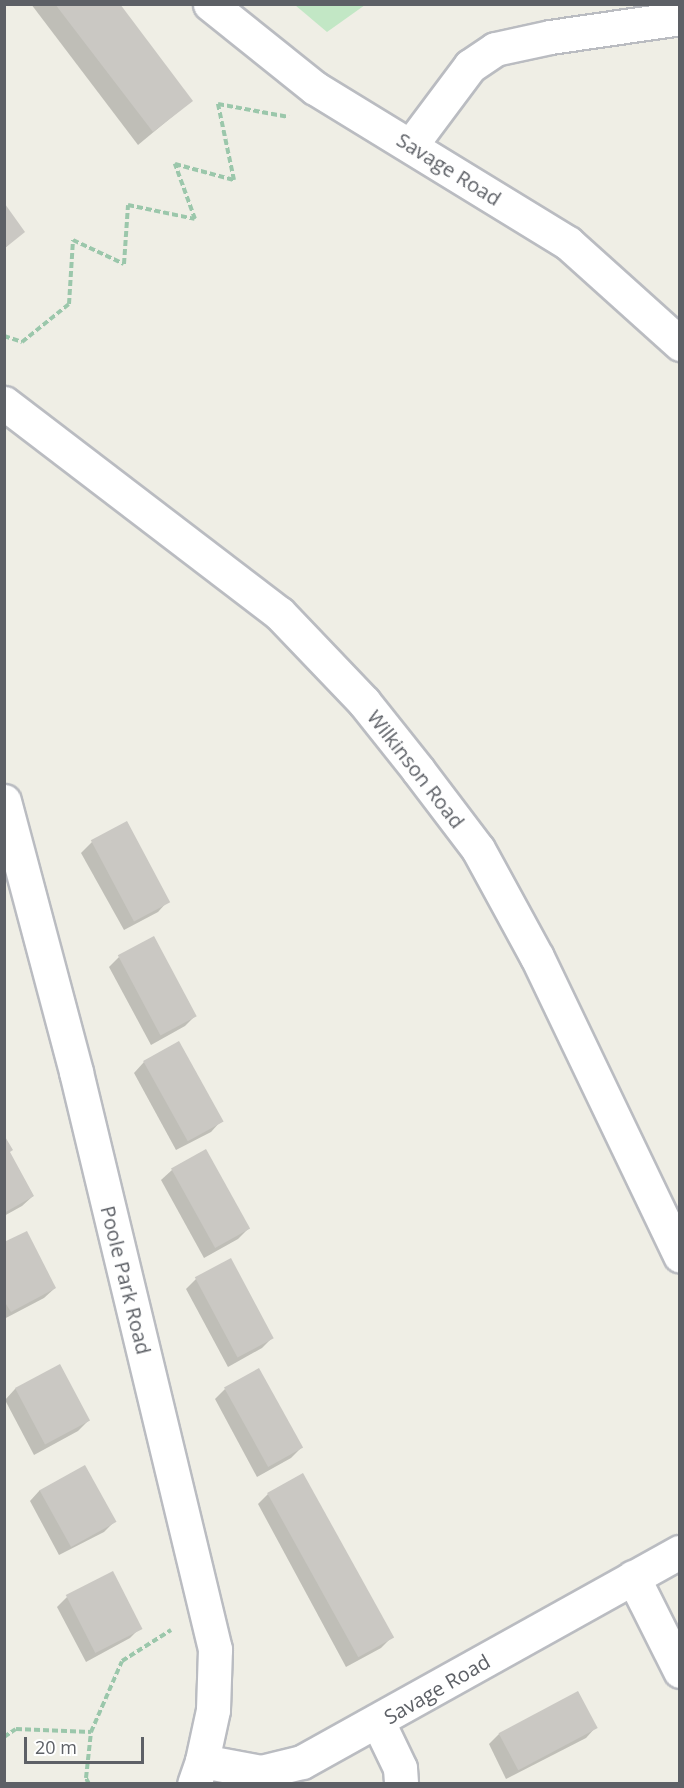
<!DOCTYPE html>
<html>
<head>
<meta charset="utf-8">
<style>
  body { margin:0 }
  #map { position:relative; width:684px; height:1788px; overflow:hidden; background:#efeee5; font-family:"Open Sans",sans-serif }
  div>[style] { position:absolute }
  .green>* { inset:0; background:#c2e7c5 }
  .shadow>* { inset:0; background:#0003 }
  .building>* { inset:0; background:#cac8c3; transform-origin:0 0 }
  .path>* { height:4px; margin-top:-2px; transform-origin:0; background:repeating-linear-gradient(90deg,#9bc7ab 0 6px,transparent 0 9px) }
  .roads { filter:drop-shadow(2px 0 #babcc1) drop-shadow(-2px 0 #babcc1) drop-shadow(0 2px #babcc1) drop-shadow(0 -2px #babcc1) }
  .street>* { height:33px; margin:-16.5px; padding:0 16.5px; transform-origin:16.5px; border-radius:16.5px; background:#fff }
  span { translate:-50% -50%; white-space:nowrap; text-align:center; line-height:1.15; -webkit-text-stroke:5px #fff; paint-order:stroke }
  .street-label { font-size:20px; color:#5d6066 }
  .frame { position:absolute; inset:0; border:6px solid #5d6066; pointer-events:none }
  .scale { position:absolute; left:24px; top:1737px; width:120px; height:27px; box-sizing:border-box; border:3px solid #5d6066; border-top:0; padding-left:8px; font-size:18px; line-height:21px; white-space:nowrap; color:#5d6066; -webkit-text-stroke:4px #fff; paint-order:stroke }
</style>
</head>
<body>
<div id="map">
  <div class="green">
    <div style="clip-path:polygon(295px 5px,365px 5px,327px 32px)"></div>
  </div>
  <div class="shadow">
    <div style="clip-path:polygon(31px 4px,118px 4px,191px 101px,138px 145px)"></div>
    <div style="clip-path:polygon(4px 207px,23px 231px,4px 249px)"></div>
    <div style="clip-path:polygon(126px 823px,168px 901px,158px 912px,124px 930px,81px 853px,92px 842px)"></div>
    <div style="clip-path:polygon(119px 957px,195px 1016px,185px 1026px,151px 1045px,109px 967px)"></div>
    <div style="clip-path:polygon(144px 1062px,221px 1121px,211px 1132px,176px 1150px,134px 1073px)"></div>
    <div style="clip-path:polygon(4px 1138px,8px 1153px,33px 1196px,22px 1206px,4px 1216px)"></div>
    <div style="clip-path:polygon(206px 1151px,248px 1229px,238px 1239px,204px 1258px,161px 1180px,172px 1170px)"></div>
    <div style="clip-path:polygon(4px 1244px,55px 1288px,44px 1298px,4px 1319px)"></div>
    <div style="clip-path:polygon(231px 1260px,272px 1338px,262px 1348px,228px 1367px,186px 1289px,196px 1279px)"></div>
    <div style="clip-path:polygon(60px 1366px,88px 1421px,78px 1431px,34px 1455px,5px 1400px,15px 1389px)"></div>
    <div style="clip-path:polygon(225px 1389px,301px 1448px,291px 1458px,257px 1477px,215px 1399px)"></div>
    <div style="clip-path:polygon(40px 1490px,114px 1522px,104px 1532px,59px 1555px,30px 1501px)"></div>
    <div style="clip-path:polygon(268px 1494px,391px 1638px,381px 1648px,346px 1667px,258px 1504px)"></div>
    <div style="clip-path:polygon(67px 1597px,140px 1628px,130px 1638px,86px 1662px,57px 1607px)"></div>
    <div style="clip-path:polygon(596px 1727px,586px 1738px,506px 1779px,489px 1744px,499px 1734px)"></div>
  </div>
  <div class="building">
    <div style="clip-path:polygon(55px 4px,120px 4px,193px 101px,153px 132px)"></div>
    <div style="clip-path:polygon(5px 204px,25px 232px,5px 248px)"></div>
    <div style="left:127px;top:821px;width:92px;height:41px;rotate:62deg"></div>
    <div style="left:154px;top:936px;width:91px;height:41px;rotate:62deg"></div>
    <div style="left:179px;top:1041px;width:92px;height:41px;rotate:61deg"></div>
    <div style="clip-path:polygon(4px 1135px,13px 1150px,10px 1152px,34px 1196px,4px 1213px)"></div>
    <div style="left:206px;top:1149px;width:91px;height:40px;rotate:61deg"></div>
    <div style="clip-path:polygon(27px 1231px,56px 1288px,11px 1312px,4px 1301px,4px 1242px)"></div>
    <div style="left:231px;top:1258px;width:91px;height:41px;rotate:62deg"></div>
    <div style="left:60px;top:1364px;width:64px;height:51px;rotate:62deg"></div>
    <div style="left:259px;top:1368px;width:91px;height:40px;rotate:61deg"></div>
    <div style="left:85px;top:1465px;width:65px;height:52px;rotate:61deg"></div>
    <div style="left:303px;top:1473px;width:188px;height:41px;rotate:61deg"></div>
    <div style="left:113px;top:1571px;width:65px;height:53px;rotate:63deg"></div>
    <div style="left:578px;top:1691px;width:42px;height:90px;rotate:62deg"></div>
  </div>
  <div class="path">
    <div style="left:4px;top:336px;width:19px;rotate:18deg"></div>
    <div style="left:22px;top:342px;width:60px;rotate:-39deg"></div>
    <div style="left:69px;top:304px;width:64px;rotate:-86.4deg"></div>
    <div style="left:73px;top:240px;width:56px;rotate:25.2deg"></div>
    <div style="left:124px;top:264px;width:59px;rotate:-86.1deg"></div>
    <div style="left:128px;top:205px;width:68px;rotate:11.8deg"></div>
    <div style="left:195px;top:219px;width:59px;rotate:-110deg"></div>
    <div style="left:175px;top:164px;width:61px;rotate:15.2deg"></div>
    <div style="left:234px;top:180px;width:78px;rotate:-101.9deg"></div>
    <div style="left:218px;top:104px;width:72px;rotate:10.4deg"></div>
    <div style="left:4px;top:1737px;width:14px;rotate:-34deg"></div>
    <div style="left:16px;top:1729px;width:75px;rotate:2.3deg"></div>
    <div style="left:89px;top:1784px;width:7px;rotate:-117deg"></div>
    <div style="left:86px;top:1778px;width:46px;rotate:-83.8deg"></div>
    <div style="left:91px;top:1732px;width:77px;rotate:-66.4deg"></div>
    <div style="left:122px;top:1661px;width:58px;rotate:-32.3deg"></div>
  </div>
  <div class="roads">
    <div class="street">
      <div style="left:210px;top:4px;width:134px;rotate:38.7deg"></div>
      <div style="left:315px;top:88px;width:297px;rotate:31.5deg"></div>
      <div style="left:568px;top:243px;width:151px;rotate:42deg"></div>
      <div style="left:411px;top:145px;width:99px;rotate:-53.2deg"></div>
      <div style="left:470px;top:66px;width:30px;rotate:-34deg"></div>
      <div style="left:495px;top:49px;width:56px;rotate:-12.3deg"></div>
      <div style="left:550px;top:37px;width:131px;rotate:-8.3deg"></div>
      <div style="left:4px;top:403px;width:346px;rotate:37.4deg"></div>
      <div style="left:279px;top:613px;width:123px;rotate:46.3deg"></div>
      <div style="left:364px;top:702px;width:87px;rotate:51.5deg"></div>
      <div style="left:418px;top:770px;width:99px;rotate:52.8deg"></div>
      <div style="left:478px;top:849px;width:123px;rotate:61.4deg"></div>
      <div style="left:537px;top:957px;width:331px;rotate:64.4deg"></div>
      <div style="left:4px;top:801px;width:280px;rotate:75.1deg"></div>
      <div style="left:76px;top:1072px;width:594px;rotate:76.46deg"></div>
      <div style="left:215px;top:1649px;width:61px;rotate:91.9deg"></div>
      <div style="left:213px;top:1710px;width:52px;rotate:102.2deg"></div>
      <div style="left:202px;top:1761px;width:24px;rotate:109deg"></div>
      <div style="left:633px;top:1577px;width:105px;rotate:63.4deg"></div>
      <div style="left:378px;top:1722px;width:51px;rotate:64.4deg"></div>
      <div style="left:400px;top:1768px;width:16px;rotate:86deg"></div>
      <div style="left:202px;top:1761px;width:60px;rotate:10.6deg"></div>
      <div style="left:261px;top:1772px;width:42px;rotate:-13.7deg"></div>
      <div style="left:302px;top:1762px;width:432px;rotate:-29.1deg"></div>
    </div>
  </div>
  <div class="street-label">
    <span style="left:449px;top:169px;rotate:32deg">Savage Road</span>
    <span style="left:416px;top:769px;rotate:52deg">Wilkinson Road</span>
    <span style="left:126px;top:1280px;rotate:76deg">Poole Park Road</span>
    <span style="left:437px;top:1689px;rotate:-30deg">Savage Road</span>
  </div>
  <div class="frame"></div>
  <div class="scale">20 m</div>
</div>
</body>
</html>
